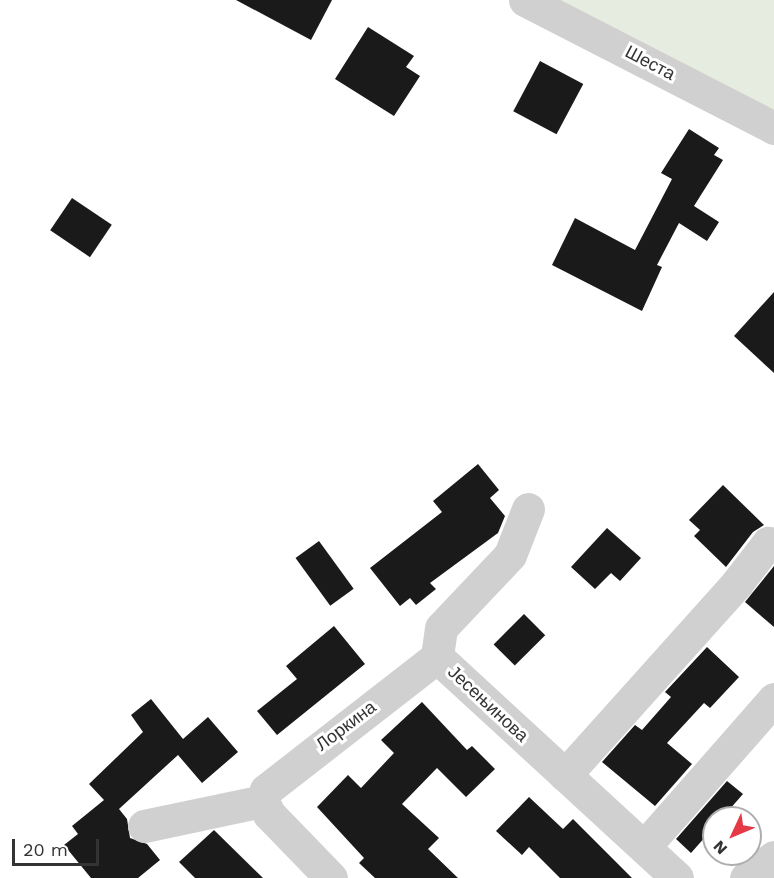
<!DOCTYPE html>
<html>
<head>
<meta charset="utf-8">
<style>
  body { margin:0 }
  #map { position:relative; width:774px; height:878px; overflow:hidden; background:#fff; font-family:"Work Sans",sans-serif }
  div>[style] { position:absolute }
  .green>* { inset:0; background:#e6ecdf }
  .building>* { inset:0; background:#1a1a1a; transform-origin:0 0 }
  .minor>* { height:33px; margin:-16.5px; padding:0 16.5px; transform-origin:16.5px; border-radius:16.5px; background:#d0d0d0 }
  span { translate:-50% -50%; white-space:nowrap; text-align:center; line-height:1.15; -webkit-text-stroke:6px #fff; paint-order:stroke }
  .street-label { font-size:18px; color:#333 }
  .north { position:absolute; left:702px; top:806px; width:60px; height:60px; box-sizing:border-box; background:#fff; border:2px solid #adadad; border-radius:50%; rotate:226deg; font-size:16px; font-weight:700; line-height:24px; text-align:center; color:#333 }
  .north::after { content:''; display:block; margin:auto; width:21px; height:27px; background:#e63946; clip-path:polygon(50% 0,100% 100%,50% 72%,0 100%) }
  .scale { position:absolute; left:12px; top:839px; width:87px; height:27px; box-sizing:border-box; border:3px solid #333; border-top:0; padding-left:8px; font-size:18px; line-height:21px; white-space:nowrap; color:#333; -webkit-text-stroke:4px #fff; paint-order:stroke }
</style>
</head>
<body>
<div id="map">
  <div class="green">
    <div style="clip-path:polygon(525px 0,774px 0,774px 128px)"></div>
  </div>
  <div class="building">
    <div style="clip-path:polygon(236px 0,332px 0,311px 40px)"></div>
    <div style="clip-path:polygon(368px 27px,414px 56px,406px 67px,420px 76px,394px 116px,335px 79px)"></div>
    <div style="left:540px;top:61px;width:49px;height:57px;rotate:28deg"></div>
    <div style="clip-path:polygon(689px 129px,719px 148px,714px 155px,723px 160px,694px 206px,719px 222px,707px 241px,679px 223px,657px 265px,662px 267px,642px 311px,552px 265px,575px 218px,635px 250px,672px 179px,661px 173px)"></div>
    <div style="left:72px;top:198px;width:48px;height:39px;rotate:34deg"></div>
    <div style="clip-path:polygon(774px 292px,774px 373px,734px 336px)"></div>
    <div style="clip-path:polygon(478px 464px,499px 490px,490px 498px,505px 516px,498px 533px,430px 583px,436px 589px,416px 605px,410px 598px,400px 606px,370px 568px,442px 512px,433px 501px)"></div>
    <div style="clip-path:polygon(723px 485px,764px 525px,753px 532px,726px 567px,694px 536px,700px 530px,689px 520px)"></div>
    <div style="clip-path:polygon(607px 528px,641px 558px,620px 581px,611px 573px,595px 589px,571px 567px)"></div>
    <div style="left:319px;top:541px;width:59px;height:29px;rotate:54deg"></div>
    <div style="clip-path:polygon(774px 566px,774px 627px,745px 602px)"></div>
    <div style="left:524px;top:614px;width:30px;height:43px;rotate:45deg"></div>
    <div style="clip-path:polygon(334px 626px,365px 664px,277px 735px,257px 711px,297px 679px,286px 666px)"></div>
    <div style="clip-path:polygon(707px 647px,739px 677px,710px 708px,704px 703px,667px 743px,692px 764px,655px 806px,602px 762px,635px 725px,642px 730px,671px 697px,665px 692px)"></div>
    <div style="clip-path:polygon(151px 699px,183px 739px,208px 717px,238px 752px,202px 783px,178px 755px,119px 809px,127px 819px,130px 838px,147px 844px,160px 860px,138px 878px,91px 878px,64px 845px,78px 834px,72px 826px,104px 800px,89px 784px,143px 732px,131px 715px)"></div>
    <div style="clip-path:polygon(422px 702px,467px 750px,472px 746px,495px 769px,466px 797px,437px 768px,402px 804px,439px 838px,428px 849px,458px 878px,375px 878px,359px 863px,364px 858px,317px 807px,348px 775px,361px 788px,394px 753px,381px 740px)"></div>
    <div style="clip-path:polygon(727px 781px,743px 794px,722px 818px,714px 818px,714px 827px,691px 853px,676px 839px)"></div>
    <div style="clip-path:polygon(529px 797px,563px 829px,573px 819px,632px 878px,560px 878px,529px 847px,522px 855px,496px 831px)"></div>
    <div style="clip-path:polygon(214px 830px,263px 878px,195px 878px,179px 862px)"></div>
  </div>
  <div class="minor">
    <div style="left:525px;top:0;width:280px;rotate:27.2deg"></div>
    <div style="left:528px;top:509px;width:49px;rotate:111.4deg"></div>
    <div style="left:510px;top:555px;width:100px;rotate:133.4deg"></div>
    <div style="left:441px;top:628px;width:29px;rotate:98deg"></div>
    <div style="left:437px;top:657px;width:326px;rotate:42.6deg"></div>
    <div style="left:565px;top:775px;width:258px;rotate:-48.1deg"></div>
    <div style="left:737px;top:583px;width:51px;rotate:-52.2deg"></div>
    <div style="left:144px;top:826px;width:122px;rotate:-11.9deg"></div>
    <div style="left:644px;top:847px;width:197px;rotate:-48.7deg"></div>
    <div style="left:331px;top:878px;width:89px;rotate:-134.1deg"></div>
    <div style="left:269px;top:814px;width:14px;rotate:-115deg"></div>
    <div style="left:263px;top:801px;width:11px;rotate:-75deg"></div>
    <div style="left:266px;top:790px;width:217px;rotate:-37.9deg"></div>
    <div style="left:746px;top:878px;width:35px;rotate:-37deg"></div>
  </div>
  <div class="street-label">
    <span style="left:650px;top:63px;rotate:28deg">Шеста</span>
    <span style="left:488px;top:704px;rotate:43deg">Јесењинова</span>
    <span style="left:346px;top:726px;rotate:-37deg">Лоркина</span>
  </div>
  <div class="north">N</div>
  <div class="scale">20 m</div>
</div>
</body>
</html>
